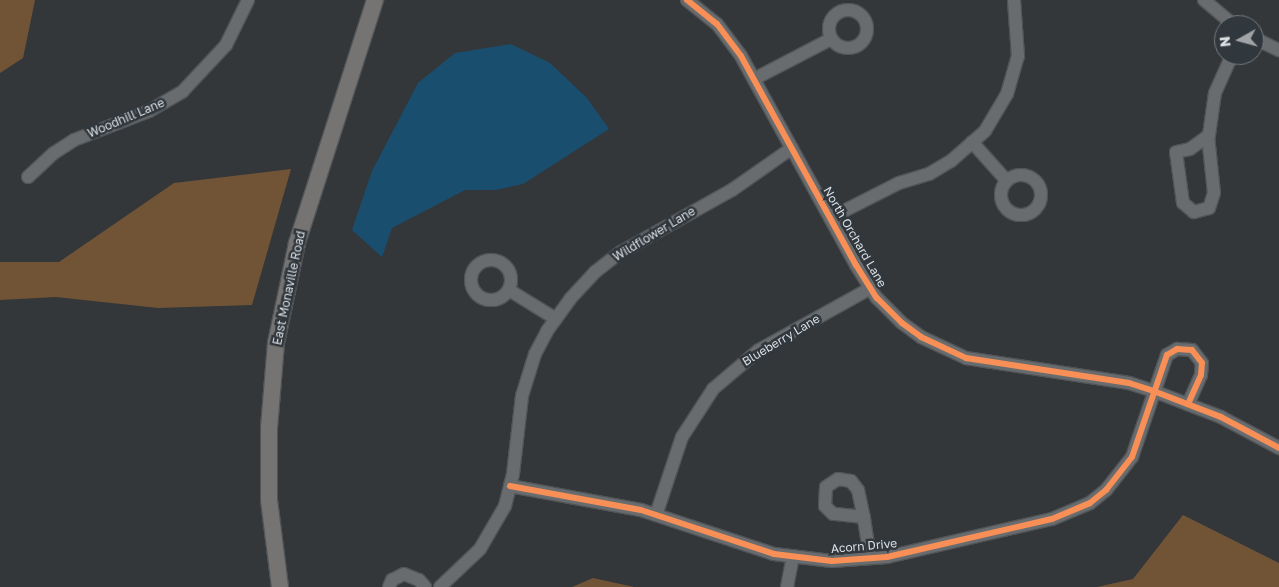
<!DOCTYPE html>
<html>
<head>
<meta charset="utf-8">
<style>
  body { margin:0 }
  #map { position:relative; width:1279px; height:587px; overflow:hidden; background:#33373a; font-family:"Golos Text",sans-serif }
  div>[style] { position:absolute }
  .green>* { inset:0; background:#715436 }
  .water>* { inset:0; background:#1a4e6f }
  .roads { filter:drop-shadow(1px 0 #515558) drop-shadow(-1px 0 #515558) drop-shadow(0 1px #515558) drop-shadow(0 -1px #515558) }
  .minor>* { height:12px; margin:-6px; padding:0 6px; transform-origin:6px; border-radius:6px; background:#696c6e }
  .minor>.ring { margin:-6px; padding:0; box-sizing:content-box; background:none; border:12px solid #696c6e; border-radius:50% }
  .major>* { height:16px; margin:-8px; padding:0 8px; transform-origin:8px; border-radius:8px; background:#757472 }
  .cycleway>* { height:6px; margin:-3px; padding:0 3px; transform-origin:3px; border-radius:3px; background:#f78f57 }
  span { translate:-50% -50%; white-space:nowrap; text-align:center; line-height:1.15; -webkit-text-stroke:5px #30373d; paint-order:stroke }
  .street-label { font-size:12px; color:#dadfe2 }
  .north { position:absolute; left:1214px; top:15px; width:50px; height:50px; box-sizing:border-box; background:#30373d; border:1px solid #747a7f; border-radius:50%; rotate:263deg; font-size:14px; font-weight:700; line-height:20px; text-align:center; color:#dadfe2 }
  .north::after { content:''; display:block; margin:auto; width:18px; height:22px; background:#a0a4a7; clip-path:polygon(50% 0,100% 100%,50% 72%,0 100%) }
</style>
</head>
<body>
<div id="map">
  <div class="green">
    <div style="clip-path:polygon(0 0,35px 0,23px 58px,0 73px)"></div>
    <div style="clip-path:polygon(291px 169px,252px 305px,158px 308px,56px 297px,0 300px,0 262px,59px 262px,174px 183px)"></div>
    <div style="clip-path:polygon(1183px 515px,1279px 563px,1279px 587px,1097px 587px,1133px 579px)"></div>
    <div style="clip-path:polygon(593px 578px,634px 587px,572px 587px)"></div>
  </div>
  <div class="water">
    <div style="clip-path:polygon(511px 44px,550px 63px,587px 98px,609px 129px,523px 184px,496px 190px,465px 190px,392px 228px,382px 257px,352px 230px,372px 171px,418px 83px,455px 53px)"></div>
  </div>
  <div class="roads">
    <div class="minor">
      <div style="left:687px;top:0;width:38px;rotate:39deg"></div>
      <div style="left:717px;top:24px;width:40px;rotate:53deg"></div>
      <div style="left:741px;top:56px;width:239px;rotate:61.2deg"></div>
      <div style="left:856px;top:265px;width:39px;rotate:58deg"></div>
      <div style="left:877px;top:298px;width:35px;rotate:45deg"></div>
      <div style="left:902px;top:323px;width:24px;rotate:36deg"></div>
      <div style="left:921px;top:337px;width:50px;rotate:25deg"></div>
      <div style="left:966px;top:358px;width:165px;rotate:8.7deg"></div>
      <div style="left:1129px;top:383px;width:28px;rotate:18deg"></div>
      <div style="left:1156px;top:392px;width:70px;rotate:21deg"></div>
      <div style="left:1221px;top:417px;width:66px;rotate:28.1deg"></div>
      <div style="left:1204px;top:0;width:39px;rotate:40deg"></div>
      <div class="ring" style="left:829px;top:10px;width:26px;height:26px"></div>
      <div style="left:1254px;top:38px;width:28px;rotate:26deg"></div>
      <div style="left:754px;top:79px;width:87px;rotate:-27.5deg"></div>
      <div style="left:1208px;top:136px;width:57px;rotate:84deg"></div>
      <div style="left:1214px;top:193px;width:16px;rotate:108deg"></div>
      <div style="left:1209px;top:208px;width:16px;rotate:165deg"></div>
      <div style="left:1194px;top:212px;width:14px;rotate:-141deg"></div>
      <div style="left:1183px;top:203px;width:51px;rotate:-97.8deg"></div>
      <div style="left:1176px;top:152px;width:14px;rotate:-12deg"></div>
      <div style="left:1190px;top:149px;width:22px;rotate:-36deg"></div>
      <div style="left:1208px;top:136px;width:1px;rotate:-45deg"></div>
      <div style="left:1209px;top:135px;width:42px;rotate:-81.9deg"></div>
      <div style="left:1215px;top:93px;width:42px;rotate:-65.9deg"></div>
      <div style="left:972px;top:142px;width:52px;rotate:48.1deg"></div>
      <div class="ring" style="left:1001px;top:175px;width:28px;height:28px"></div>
      <div style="left:28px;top:177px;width:35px;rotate:-43deg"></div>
      <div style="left:54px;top:153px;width:24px;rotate:-33deg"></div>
      <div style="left:74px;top:140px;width:80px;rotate:-21.1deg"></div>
      <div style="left:149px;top:111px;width:39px;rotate:-30deg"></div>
      <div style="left:183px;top:91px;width:63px;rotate:-46.9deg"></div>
      <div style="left:226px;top:45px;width:50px;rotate:-63.9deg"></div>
      <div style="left:830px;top:218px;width:77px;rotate:-26.9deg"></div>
      <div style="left:899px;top:183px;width:31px;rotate:-17deg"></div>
      <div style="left:929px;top:174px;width:26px;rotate:-31deg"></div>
      <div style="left:951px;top:161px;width:45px;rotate:-41.4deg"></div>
      <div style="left:985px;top:131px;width:43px;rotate:-59.3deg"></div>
      <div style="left:1007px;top:94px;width:40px;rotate:-74deg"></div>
      <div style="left:1018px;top:56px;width:56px;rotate:-94.1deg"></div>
      <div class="ring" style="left:471px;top:260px;width:28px;height:28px"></div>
      <div style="left:509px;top:290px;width:55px;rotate:31.7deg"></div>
      <div style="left:510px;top:486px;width:133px;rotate:10.4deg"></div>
      <div style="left:641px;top:510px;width:140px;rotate:18.3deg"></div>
      <div style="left:774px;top:554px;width:58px;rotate:6.9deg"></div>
      <div style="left:832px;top:561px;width:55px;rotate:-4.2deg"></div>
      <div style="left:887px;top:557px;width:169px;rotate:-13deg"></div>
      <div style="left:1052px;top:519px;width:41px;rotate:-22.8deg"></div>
      <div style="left:1090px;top:503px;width:21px;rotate:-39deg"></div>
      <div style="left:1106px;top:490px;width:42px;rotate:-51.8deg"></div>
      <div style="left:1132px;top:457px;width:108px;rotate:-71.1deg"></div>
      <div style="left:1167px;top:355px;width:12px;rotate:-31deg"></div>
      <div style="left:1177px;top:349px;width:15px;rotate:4deg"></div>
      <div style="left:1192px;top:350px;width:16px;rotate:52deg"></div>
      <div style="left:1202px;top:363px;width:12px;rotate:95deg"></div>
      <div style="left:1201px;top:375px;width:32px;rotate:114deg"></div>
      <div style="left:656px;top:515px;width:82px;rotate:-71.6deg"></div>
      <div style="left:682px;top:437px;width:57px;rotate:-57.1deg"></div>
      <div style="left:713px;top:389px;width:60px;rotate:-40.3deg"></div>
      <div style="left:759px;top:350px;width:128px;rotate:-29deg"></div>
      <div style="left:864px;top:517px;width:31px;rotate:-174deg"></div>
      <div style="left:833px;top:514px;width:11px;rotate:-135deg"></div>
      <div style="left:825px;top:506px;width:19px;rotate:-87deg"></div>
      <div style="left:826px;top:487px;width:14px;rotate:-34deg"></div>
      <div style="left:838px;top:479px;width:13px;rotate:9deg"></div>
      <div style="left:851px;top:481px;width:11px;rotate:52deg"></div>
      <div style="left:858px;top:490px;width:30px;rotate:78deg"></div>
      <div style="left:864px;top:519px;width:39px;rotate:81deg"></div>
      <div style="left:389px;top:587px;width:8px;rotate:-67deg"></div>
      <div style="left:392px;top:580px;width:13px;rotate:-27deg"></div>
      <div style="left:404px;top:574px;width:16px;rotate:22deg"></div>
      <div style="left:419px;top:580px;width:9px;rotate:49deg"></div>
      <div style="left:440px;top:587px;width:55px;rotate:-43.5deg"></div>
      <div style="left:480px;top:549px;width:50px;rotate:-59.8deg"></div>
      <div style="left:505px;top:506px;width:33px;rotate:-76deg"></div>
      <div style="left:513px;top:474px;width:79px;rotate:-83.4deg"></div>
      <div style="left:522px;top:396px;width:44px;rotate:-72.8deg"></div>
      <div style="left:535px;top:354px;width:26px;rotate:-62deg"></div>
      <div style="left:547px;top:331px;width:39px;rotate:-54deg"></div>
      <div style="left:570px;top:299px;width:37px;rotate:-47deg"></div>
      <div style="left:595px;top:272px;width:33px;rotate:-38deg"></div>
      <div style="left:621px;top:252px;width:127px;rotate:-29.2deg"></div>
      <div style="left:732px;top:190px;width:73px;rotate:-35deg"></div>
      <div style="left:787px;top:587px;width:31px;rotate:-79deg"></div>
    </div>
    <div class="major">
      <div style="left:280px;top:587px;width:88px;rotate:-97.2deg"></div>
      <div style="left:269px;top:500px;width:72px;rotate:-90deg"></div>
      <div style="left:269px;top:428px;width:85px;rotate:-85.3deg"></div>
      <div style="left:276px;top:343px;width:102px;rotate:-78.1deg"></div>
      <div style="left:297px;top:243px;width:255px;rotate:-72.2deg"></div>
    </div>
  </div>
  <div class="cycleway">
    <div style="left:687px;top:0;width:38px;rotate:39deg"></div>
    <div style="left:717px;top:24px;width:40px;rotate:53deg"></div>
    <div style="left:741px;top:56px;width:239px;rotate:61.2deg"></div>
    <div style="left:856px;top:265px;width:39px;rotate:58deg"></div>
    <div style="left:877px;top:298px;width:35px;rotate:45deg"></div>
    <div style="left:902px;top:323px;width:24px;rotate:36deg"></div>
    <div style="left:921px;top:337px;width:50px;rotate:25deg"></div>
    <div style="left:966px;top:358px;width:165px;rotate:8.7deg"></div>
    <div style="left:1129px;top:383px;width:28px;rotate:18deg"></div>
    <div style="left:1156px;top:392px;width:70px;rotate:21deg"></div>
    <div style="left:1221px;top:417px;width:66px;rotate:28.1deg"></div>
    <div style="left:510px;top:486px;width:133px;rotate:10.4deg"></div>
    <div style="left:641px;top:510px;width:140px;rotate:18.3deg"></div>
    <div style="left:774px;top:554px;width:58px;rotate:6.9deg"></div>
    <div style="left:832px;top:561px;width:55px;rotate:-4.2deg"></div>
    <div style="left:887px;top:557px;width:169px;rotate:-13deg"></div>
    <div style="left:1052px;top:519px;width:41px;rotate:-22.8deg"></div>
    <div style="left:1090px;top:503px;width:21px;rotate:-39deg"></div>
    <div style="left:1106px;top:490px;width:42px;rotate:-51.8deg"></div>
    <div style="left:1132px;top:457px;width:108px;rotate:-71.1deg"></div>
    <div style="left:1167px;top:355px;width:12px;rotate:-31deg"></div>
    <div style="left:1177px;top:349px;width:15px;rotate:4deg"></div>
    <div style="left:1192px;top:350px;width:16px;rotate:52deg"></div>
    <div style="left:1202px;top:363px;width:12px;rotate:95deg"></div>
    <div style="left:1201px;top:375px;width:32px;rotate:114deg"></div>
  </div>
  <div class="street-label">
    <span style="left:126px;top:118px;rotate:-23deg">Woodhill Lane</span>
    <span style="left:654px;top:234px;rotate:-31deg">Wildflower Lane</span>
    <span style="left:855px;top:237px;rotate:60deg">North Orchard Lane</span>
    <span style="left:289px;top:288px;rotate:-78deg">East Monaville Road</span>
    <span style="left:781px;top:340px;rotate:-31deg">Blueberry Lane</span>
    <span style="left:864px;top:546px;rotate:-5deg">Acorn Drive</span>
  </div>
  <div class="north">N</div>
</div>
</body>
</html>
